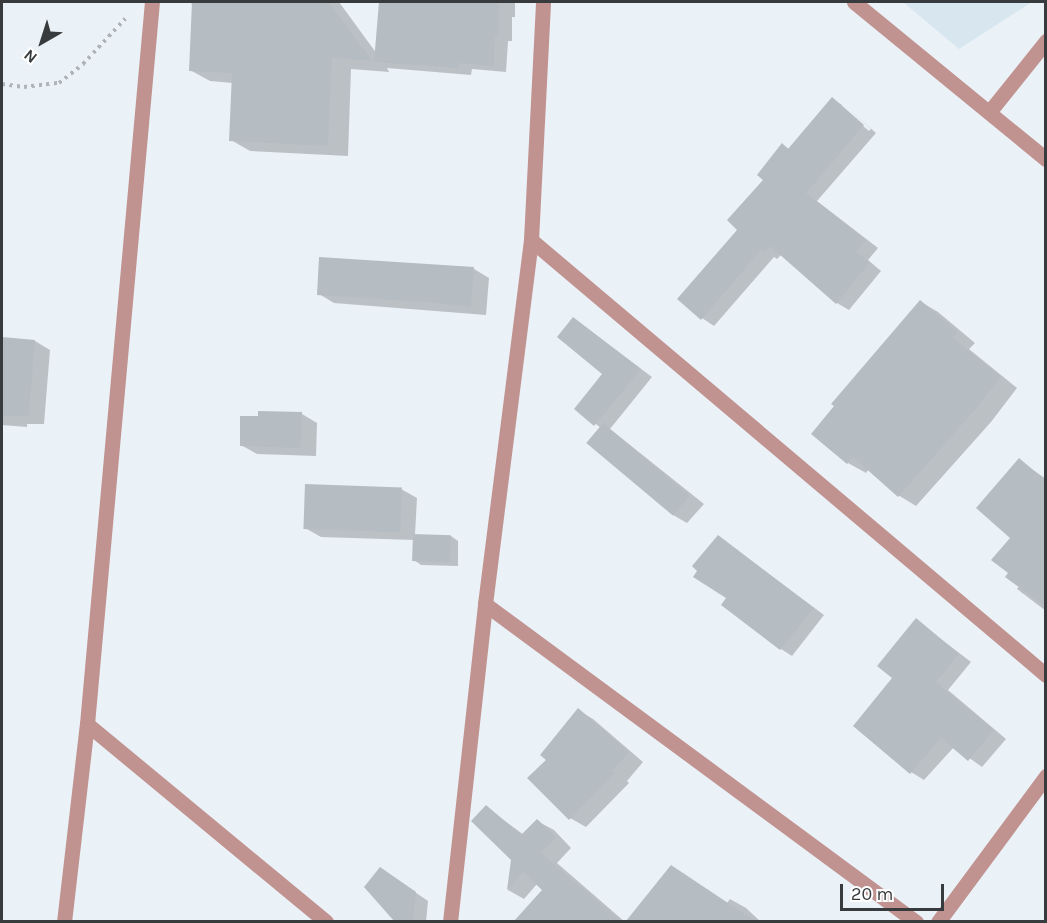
<!DOCTYPE html>
<html>
<head>
<meta charset="utf-8">
<style>
  body { margin:0 }
  #map { position:relative; width:1047px; height:923px; overflow:hidden; background:#eaf1f7; font-family:Karla,sans-serif }
  div>[style] { position:absolute }
  .built>* { inset:0; background:#d7e6ef }
  .shadow>* { inset:0; background:#0003 }
  .building>* { inset:0; background:#b5bdc2; transform-origin:0 0 }
  .path>* { height:4px; margin-top:-2px; transform-origin:0; background:repeating-linear-gradient(90deg,#aeb4b8 0 3px,transparent 0 7.5px) }
  .minor>* { height:15px; margin:-7.5px; padding:0 7.5px; transform-origin:7.5px; border-radius:7.5px; background:#c19390 }
  span { translate:-50% -50%; white-space:nowrap; text-align:center; line-height:1.15; -webkit-text-stroke:6px #fff; paint-order:stroke }
  .frame { position:absolute; inset:0; border:3px solid #383b3d; pointer-events:none }
  .north { position:absolute; left:12px; top:12px; width:60px; height:60px; -webkit-text-stroke:4px #fff; paint-order:stroke; rotate:219deg; font-size:16px; font-weight:700; line-height:24px; text-align:center; color:#383b3d }
  .north::after { content:''; display:block; margin:auto; width:21px; height:27px; background:#383b3d; clip-path:polygon(50% 0,100% 100%,50% 72%,0 100%) }
  .scale { position:absolute; left:840px; top:884px; width:104px; height:27px; box-sizing:border-box; border:3px solid #383b3d; border-top:0; padding-left:8px; font-size:18px; line-height:21px; white-space:nowrap; color:#383b3d; -webkit-text-stroke:4px #fff; paint-order:stroke }
</style>
</head>
<body>
<div id="map">
  <div class="built">
    <div style="clip-path:polygon(903px 2px,1032px 2px,959px 49px)"></div>
  </div>
  <div class="shadow">
    <div style="clip-path:polygon(191px 2px,339px 2px,377px 54px,380px 2px,515px 2px,515px 17px,512px 17px,512px 41px,508px 41px,506px 72px,472px 69px,471px 75px,387px 68px,389px 72px,351px 69px,348px 156px,250px 151px,231px 140px,233px 83px,210px 81px,190px 70px,193px 8px)"></div>
    <div style="clip-path:polygon(832px 99px,842px 105px,842px 108px,869px 131px,871px 129px,845px 106px,876px 133px,817px 201px,878px 248px,868px 260px,881px 271px,849px 310px,837px 303px,782px 254px,777px 259px,774px 257px,714px 326px,702px 318px,739px 230px,765px 179px,783px 145px,789px 149px)"></div>
    <div style="clip-path:polygon(474px 269px,489px 278px,486px 315px,334px 303px,319px 294px)"></div>
    <div style="clip-path:polygon(921px 302px,938px 312px,975px 343px,969px 349px,1017px 388px,991px 422px,916px 506px,898px 495px,869px 469px,866px 473px,848px 463px)"></div>
    <div style="clip-path:polygon(574px 319px,652px 377px,610px 429px,704px 504px,687px 523px,673px 515px,601px 428px,576px 409px,604px 374px)"></div>
    <div style="clip-path:polygon(2px 339px,35px 341px,50px 350px,44px 424px,27px 424px,27px 427px,2px 425px)"></div>
    <div style="clip-path:polygon(302px 414px,317px 423px,316px 456px,257px 454px,241px 445px)"></div>
    <div style="clip-path:polygon(1019px 460px,1046px 479px,1046px 611px,1017px 589px,1019px 586px,1010px 573px)"></div>
    <div style="clip-path:polygon(401px 489px,417px 498px,415px 535px,451px 536px,458px 541px,458px 566px,421px 565px,414px 560px,414px 540px,321px 537px,305px 528px)"></div>
    <div style="clip-path:polygon(719px 537px,824px 615px,792px 656px,781px 649px,728px 597px)"></div>
    <div style="clip-path:polygon(916px 620px,971px 662px,948px 690px,1006px 739px,982px 767px,954px 747px,924px 780px,911px 772px,895px 678px)"></div>
    <div style="clip-path:polygon(578px 710px,593px 719px,643px 762px,627px 781px,629px 783px,586px 827px,570px 818px,548px 760px)"></div>
    <div style="clip-path:polygon(486px 807px,524px 835px,537px 821px,554px 830px,571px 848px,557px 863px,625px 922px,516px 922px,544px 890px,537px 884px,524px 899px,508px 890px,512px 859px)"></div>
    <div style="clip-path:polygon(672px 867px,727px 903px,730px 899px,746px 908px,761px 922px,628px 922px)"></div>
    <div style="clip-path:polygon(393px 877px,428px 901px,426px 922px,396px 922px,366px 887px)"></div>
  </div>
  <div class="building">
    <div style="clip-path:polygon(192px 2px,329px 2px,372px 61px,332px 58px,328px 146px,229px 141px,232px 73px,189px 71px)"></div>
    <div style="clip-path:polygon(379px 2px,499px 2px,499px 35px,495px 35px,494px 66px,459px 63px,459px 68px,374px 62px)"></div>
    <div style="clip-path:polygon(832px 97px,864px 125px,806px 193px,866px 240px,856px 252px,870px 262px,836px 304px,770px 246px,764px 253px,761px 250px,701px 320px,677px 299px,737px 230px,727px 220px,763px 180px,757px 175px,782px 143px,788px 149px)"></div>
    <div style="clip-path:polygon(319px 257px,474px 267px,471px 307px,437px 303px,317px 295px)"></div>
    <div style="clip-path:polygon(920px 300px,958px 332px,953px 338px,1001px 377px,973px 412px,898px 497px,853px 457px,847px 464px,811px 434px,834px 406px,831px 404px)"></div>
    <div style="clip-path:polygon(573px 317px,641px 369px,594px 426px,574px 409px,602px 374px,557px 337px)"></div>
    <div style="clip-path:polygon(2px 337px,35px 340px,29px 416px,2px 416px)"></div>
    <div style="clip-path:polygon(258px 411px,302px 412px,301px 448px,240px 446px,240px 416px,258px 416px)"></div>
    <div style="left:603px;top:423px;width:113px;height:26px;rotate:40deg"></div>
    <div style="clip-path:polygon(1019px 458px,1046px 481px,1046px 607px,1005px 577px,1008px 573px,991px 560px,1010px 538px,976px 508px)"></div>
    <div style="left:305px;top:484px;width:97px;height:45px;rotate:2deg"></div>
    <div style="left:413px;top:534px;width:38px;height:27px;rotate:2deg"></div>
    <div style="clip-path:polygon(718px 535px,814px 608px,780px 650px,721px 605px,726px 598px,693px 577px,697px 571px,692px 566px)"></div>
    <div style="clip-path:polygon(916px 618px,959px 654px,936px 682px,994px 730px,968px 761px,941px 738px,910px 774px,853px 726px,892px 678px,877px 666px)"></div>
    <div style="clip-path:polygon(578px 708px,629px 752px,612px 771px,615px 773px,569px 820px,527px 778px,546px 760px,540px 755px)"></div>
    <div style="clip-path:polygon(486px 805px,521px 835px,537px 819px,556px 837px,541px 853px,621px 921px,514px 921px,542px 890px,523px 872px,507px 890px,511px 860px,471px 821px)"></div>
    <div style="clip-path:polygon(671px 865px,755px 921px,626px 921px)"></div>
    <div style="clip-path:polygon(380px 867px,416px 892px,413px 921px,394px 921px,364px 887px)"></div>
  </div>
  <div class="path">
    <div style="left:2px;top:84px;width:22px;rotate:8deg"></div>
    <div style="left:24px;top:87px;width:35px;rotate:-7deg"></div>
    <div style="left:59px;top:83px;width:31px;rotate:-38deg"></div>
    <div style="left:83px;top:64px;width:62px;rotate:-47deg"></div>
  </div>
  <div class="minor">
    <div style="left:854px;top:2px;width:248px;rotate:39.3deg"></div>
    <div style="left:990px;top:111px;width:90px;rotate:-51.3deg"></div>
    <div style="left:531px;top:240px;width:674px;rotate:40.19deg"></div>
    <div style="left:485px;top:604px;width:536px;rotate:36.42deg"></div>
    <div style="left:87px;top:724px;width:310px;rotate:39.6deg"></div>
    <div style="left:64px;top:922px;width:199px;rotate:-83.4deg"></div>
    <div style="left:87px;top:724px;width:725px;rotate:-84.86deg"></div>
    <div style="left:450px;top:922px;width:320px;rotate:-83.7deg"></div>
    <div style="left:485px;top:604px;width:367px;rotate:-82.8deg"></div>
    <div style="left:531px;top:240px;width:238px;rotate:-87.1deg"></div>
    <div style="left:938px;top:922px;width:182px;rotate:-53.5deg"></div>
  </div>
  <div class="frame"></div>
  <div class="north">N</div>
  <div class="scale">20 m</div>
</div>
</body>
</html>
